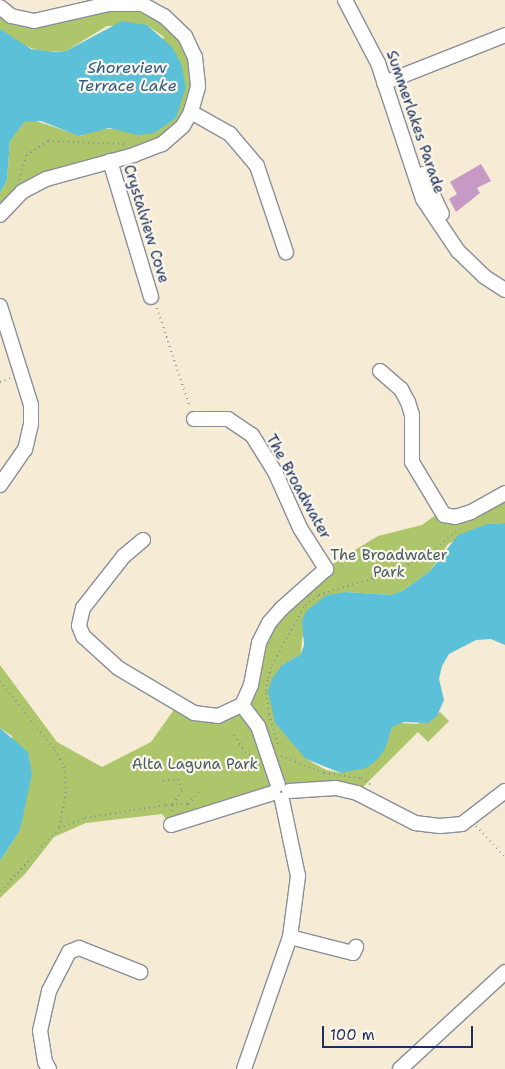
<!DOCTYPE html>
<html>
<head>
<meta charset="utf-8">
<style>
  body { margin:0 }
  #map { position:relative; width:505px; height:1069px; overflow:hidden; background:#f6ecd6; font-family:"Shantell Sans",sans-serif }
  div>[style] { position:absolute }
  .green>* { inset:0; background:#adc56b }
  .water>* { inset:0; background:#5cc0d9 }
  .building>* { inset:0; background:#c69ac4 }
  .path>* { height:2px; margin-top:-1px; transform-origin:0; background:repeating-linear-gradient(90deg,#888e9a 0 1px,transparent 0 5px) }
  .roads { filter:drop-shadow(1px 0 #888e9a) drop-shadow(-1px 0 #888e9a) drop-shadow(0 1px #888e9a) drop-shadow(0 -1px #888e9a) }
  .minor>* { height:14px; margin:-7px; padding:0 7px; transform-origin:7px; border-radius:7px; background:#fff }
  span { translate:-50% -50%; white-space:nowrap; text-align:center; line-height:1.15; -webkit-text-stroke:4.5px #fbf7ec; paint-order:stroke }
  .street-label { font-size:15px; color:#1b2f5e }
  .park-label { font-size:15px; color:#475c62 }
  .water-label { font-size:16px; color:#2e5a83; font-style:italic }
  .scale { position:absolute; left:322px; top:1026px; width:151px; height:22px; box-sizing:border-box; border:2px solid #1b2f5e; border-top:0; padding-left:6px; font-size:15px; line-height:18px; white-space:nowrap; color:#1b2f5e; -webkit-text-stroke:4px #fbf7ec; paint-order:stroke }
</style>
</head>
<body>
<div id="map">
  <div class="green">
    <div style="clip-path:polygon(142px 4px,185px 36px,198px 93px,172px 136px,61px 173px,0 215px,0 193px,7px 180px,10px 141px,15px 131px,24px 122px,33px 120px,81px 136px,94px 129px,118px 129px,164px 37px,147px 25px,107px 26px,66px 51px,43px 52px,17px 43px,0 29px,0 7px,11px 16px)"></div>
    <div style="clip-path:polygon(505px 493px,505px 523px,487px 524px,448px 544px,430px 571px,404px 590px,391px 595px,346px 592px,302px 638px,301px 654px,282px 665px,306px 759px,326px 770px,341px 773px,386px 746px,392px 727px,398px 723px,417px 724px,440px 712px,449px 721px,428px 742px,418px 732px,357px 793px,281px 784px,171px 825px,162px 814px,86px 823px,54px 837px,25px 874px,0 898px,0 861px,20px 830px,12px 736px,0 728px,0 665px,57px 742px,102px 767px,151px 742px,178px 704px,194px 713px,242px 705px,259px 643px,326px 569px,340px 559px,378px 536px,422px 525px,441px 511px,444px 515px)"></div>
  </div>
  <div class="water">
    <div style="clip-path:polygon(122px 21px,147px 25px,172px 47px,181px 63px,186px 87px,176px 118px,154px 133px,138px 135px,109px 128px,79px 136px,41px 121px,24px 122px,10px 141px,7px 180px,0 193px,0 29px,31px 49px,54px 52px,66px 51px)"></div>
    <div style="clip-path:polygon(505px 523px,505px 645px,491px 639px,476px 640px,449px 654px,442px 666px,439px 679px,444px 700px,437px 716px,428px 723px,404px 722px,392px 727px,386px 747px,378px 759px,366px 768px,341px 773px,306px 759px,275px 723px,268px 691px,272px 679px,282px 665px,301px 654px,304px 645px,302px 621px,306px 611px,327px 595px,346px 592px,391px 595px,404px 590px,430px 571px,458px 535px,487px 524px)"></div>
    <div style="clip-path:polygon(0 728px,28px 752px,32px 774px,20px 830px,0 861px)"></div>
  </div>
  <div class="building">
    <div style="clip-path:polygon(481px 164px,491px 181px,477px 188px,480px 193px,456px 212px,449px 199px,457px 194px,450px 182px)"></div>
  </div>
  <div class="path">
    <div style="left:19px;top:180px;width:26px;rotate:-74deg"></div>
    <div style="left:26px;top:155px;width:26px;rotate:-32deg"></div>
    <div style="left:48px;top:141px;width:78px;rotate:2.2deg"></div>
    <div style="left:157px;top:308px;width:105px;rotate:71.7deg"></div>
    <div style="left:0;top:382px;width:12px;rotate:-20deg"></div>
    <div style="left:0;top:681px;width:88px;rotate:51.4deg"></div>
    <div style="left:55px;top:750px;width:19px;rotate:62deg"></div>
    <div style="left:64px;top:767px;width:25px;rotate:85deg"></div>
    <div style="left:66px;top:792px;width:37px;rotate:101deg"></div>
    <div style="left:59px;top:828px;width:87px;rotate:132.7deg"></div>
    <div style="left:234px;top:735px;width:20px;rotate:57deg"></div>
    <div style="left:245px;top:752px;width:14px;rotate:34deg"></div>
    <div style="left:278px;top:744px;width:31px;rotate:-107deg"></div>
    <div style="left:269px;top:714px;width:23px;rotate:-97deg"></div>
    <div style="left:266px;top:691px;width:13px;rotate:-81deg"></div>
    <div style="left:268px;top:678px;width:14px;rotate:-73deg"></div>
    <div style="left:272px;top:665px;width:68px;rotate:-61.2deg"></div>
    <div style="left:305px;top:605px;width:17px;rotate:-36deg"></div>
    <div style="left:319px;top:595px;width:84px;rotate:-17.4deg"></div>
    <div style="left:399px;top:570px;width:38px;rotate:-30deg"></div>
    <div style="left:432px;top:551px;width:36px;rotate:-39deg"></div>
    <div style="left:281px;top:756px;width:46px;rotate:21.6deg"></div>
    <div style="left:324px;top:773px;width:37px;rotate:8deg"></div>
    <div style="left:361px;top:778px;width:14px;rotate:36deg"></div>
    <div style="left:163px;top:781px;width:15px;rotate:-8deg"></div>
    <div style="left:178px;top:779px;width:13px;rotate:72deg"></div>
    <div style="left:182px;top:791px;width:17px;rotate:126deg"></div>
    <div style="left:172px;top:805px;width:8px;rotate:90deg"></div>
    <div style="left:188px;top:804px;width:19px;rotate:-47deg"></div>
    <div style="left:476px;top:826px;width:42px;rotate:46.9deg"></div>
    <div style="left:59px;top:828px;width:28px;rotate:-21deg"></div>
    <div style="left:85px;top:818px;width:82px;rotate:-9.1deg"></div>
    <div style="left:166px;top:805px;width:22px;rotate:-3deg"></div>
    <div style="left:188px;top:804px;width:4px;rotate:63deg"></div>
  </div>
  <div class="roads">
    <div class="minor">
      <div style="left:345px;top:0;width:71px;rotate:62.4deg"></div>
      <div style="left:378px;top:63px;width:143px;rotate:71.7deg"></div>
      <div style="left:423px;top:199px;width:63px;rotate:56.1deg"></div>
      <div style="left:458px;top:251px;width:37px;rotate:44deg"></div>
      <div style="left:485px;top:277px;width:24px;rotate:33deg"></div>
      <div style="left:0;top:7px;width:14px;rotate:39deg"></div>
      <div style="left:11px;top:16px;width:24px;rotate:12deg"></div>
      <div style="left:34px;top:21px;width:77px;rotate:-12.8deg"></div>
      <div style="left:109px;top:4px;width:33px"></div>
      <div style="left:142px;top:4px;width:25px;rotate:29deg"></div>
      <div style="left:164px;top:16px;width:29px;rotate:44deg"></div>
      <div style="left:185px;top:36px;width:23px;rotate:65deg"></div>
      <div style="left:195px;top:57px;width:30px;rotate:84deg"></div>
      <div style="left:198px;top:87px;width:26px;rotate:106deg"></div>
      <div style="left:191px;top:112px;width:16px;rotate:120deg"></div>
      <div style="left:183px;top:126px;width:28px;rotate:139deg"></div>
      <div style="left:162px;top:144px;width:30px;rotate:159deg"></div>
      <div style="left:134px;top:155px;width:91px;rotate:164.7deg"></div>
      <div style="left:46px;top:179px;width:27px;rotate:152deg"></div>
      <div style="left:22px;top:192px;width:32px;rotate:134deg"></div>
      <div style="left:384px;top:83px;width:130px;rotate:-21.6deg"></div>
      <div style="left:191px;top:112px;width:45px;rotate:29.4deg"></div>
      <div style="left:230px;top:134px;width:42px;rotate:49.8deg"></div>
      <div style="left:257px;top:166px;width:91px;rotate:71.4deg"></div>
      <div style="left:110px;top:161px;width:142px;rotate:73.2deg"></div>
      <div style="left:423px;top:174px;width:44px;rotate:64.6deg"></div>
      <div style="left:0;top:306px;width:104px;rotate:72.6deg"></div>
      <div style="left:31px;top:405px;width:19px;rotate:90deg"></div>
      <div style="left:31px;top:424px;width:26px;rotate:103deg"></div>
      <div style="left:25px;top:449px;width:44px;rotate:124.8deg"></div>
      <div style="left:380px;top:371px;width:28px;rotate:41deg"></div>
      <div style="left:401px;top:389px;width:15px;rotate:62deg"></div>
      <div style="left:408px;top:402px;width:14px;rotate:73deg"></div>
      <div style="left:412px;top:415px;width:47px;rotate:90deg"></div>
      <div style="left:412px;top:462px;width:62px;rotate:58.9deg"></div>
      <div style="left:444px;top:515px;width:11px;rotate:10deg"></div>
      <div style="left:455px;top:517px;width:17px;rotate:-17deg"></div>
      <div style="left:471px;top:512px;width:39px;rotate:-29deg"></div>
      <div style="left:194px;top:419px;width:34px"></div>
      <div style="left:228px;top:419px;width:29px;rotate:34deg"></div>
      <div style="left:252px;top:435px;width:44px;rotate:58.1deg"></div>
      <div style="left:275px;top:472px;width:61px;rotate:65.9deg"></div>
      <div style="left:300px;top:528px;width:49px;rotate:57.6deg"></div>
      <div style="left:326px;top:569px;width:59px;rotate:138.4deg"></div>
      <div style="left:282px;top:608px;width:20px;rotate:131deg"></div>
      <div style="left:269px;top:623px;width:22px;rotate:117deg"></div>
      <div style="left:259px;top:643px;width:43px;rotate:100.8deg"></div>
      <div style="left:251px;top:685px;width:22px;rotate:114deg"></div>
      <div style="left:242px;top:705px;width:26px;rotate:53deg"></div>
      <div style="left:258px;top:726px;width:62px;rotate:71.3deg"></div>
      <div style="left:143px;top:540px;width:26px;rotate:140deg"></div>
      <div style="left:123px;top:557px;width:65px;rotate:128.1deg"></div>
      <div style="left:83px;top:608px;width:18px;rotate:103deg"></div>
      <div style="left:79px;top:626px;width:11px;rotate:68deg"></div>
      <div style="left:83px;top:636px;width:47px;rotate:42.4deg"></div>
      <div style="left:118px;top:668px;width:88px;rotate:30.6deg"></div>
      <div style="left:194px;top:713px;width:24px;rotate:7deg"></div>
      <div style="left:218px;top:716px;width:26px;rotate:-25deg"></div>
      <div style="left:289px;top:791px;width:47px;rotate:-3.7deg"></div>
      <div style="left:336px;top:788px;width:22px;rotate:13deg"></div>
      <div style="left:357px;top:793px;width:65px;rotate:27.3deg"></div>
      <div style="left:415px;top:823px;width:25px;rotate:7deg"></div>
      <div style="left:440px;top:826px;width:22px;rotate:-5deg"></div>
      <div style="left:462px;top:824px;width:54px;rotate:-37.5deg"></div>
      <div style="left:171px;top:825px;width:107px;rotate:-17.4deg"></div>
      <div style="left:290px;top:937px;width:65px;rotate:14.3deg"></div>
      <div style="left:353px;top:953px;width:7px;rotate:-63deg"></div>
      <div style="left:49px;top:1069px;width:8px;rotate:-120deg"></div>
      <div style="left:45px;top:1062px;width:31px;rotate:-99deg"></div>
      <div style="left:40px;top:1031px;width:41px;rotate:-77.3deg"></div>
      <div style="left:49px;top:991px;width:44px;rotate:-62.9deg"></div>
      <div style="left:69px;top:952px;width:11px;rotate:-22deg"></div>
      <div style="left:79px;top:948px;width:66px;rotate:21.5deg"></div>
      <div style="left:244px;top:1069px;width:140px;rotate:-70.8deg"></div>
      <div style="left:290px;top:937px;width:62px;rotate:-82.5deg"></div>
      <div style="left:298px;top:876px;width:78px;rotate:-101.9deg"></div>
      <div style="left:400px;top:1069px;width:143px;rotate:-42.7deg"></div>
    </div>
  </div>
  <div class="street-label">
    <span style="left:415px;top:122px;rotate:71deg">Summerlakes Parade</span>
    <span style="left:146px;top:224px;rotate:73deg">Crystalview Cove</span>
    <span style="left:298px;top:487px;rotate:61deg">The Broadwater</span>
  </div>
  <div class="park-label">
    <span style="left:389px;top:564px">The Broadwater<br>Park</span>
    <span style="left:195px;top:765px">Alta Laguna Park</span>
  </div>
  <div class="water-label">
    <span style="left:127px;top:77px">Shoreview<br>Terrace Lake</span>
  </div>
  <div class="scale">100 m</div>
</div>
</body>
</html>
